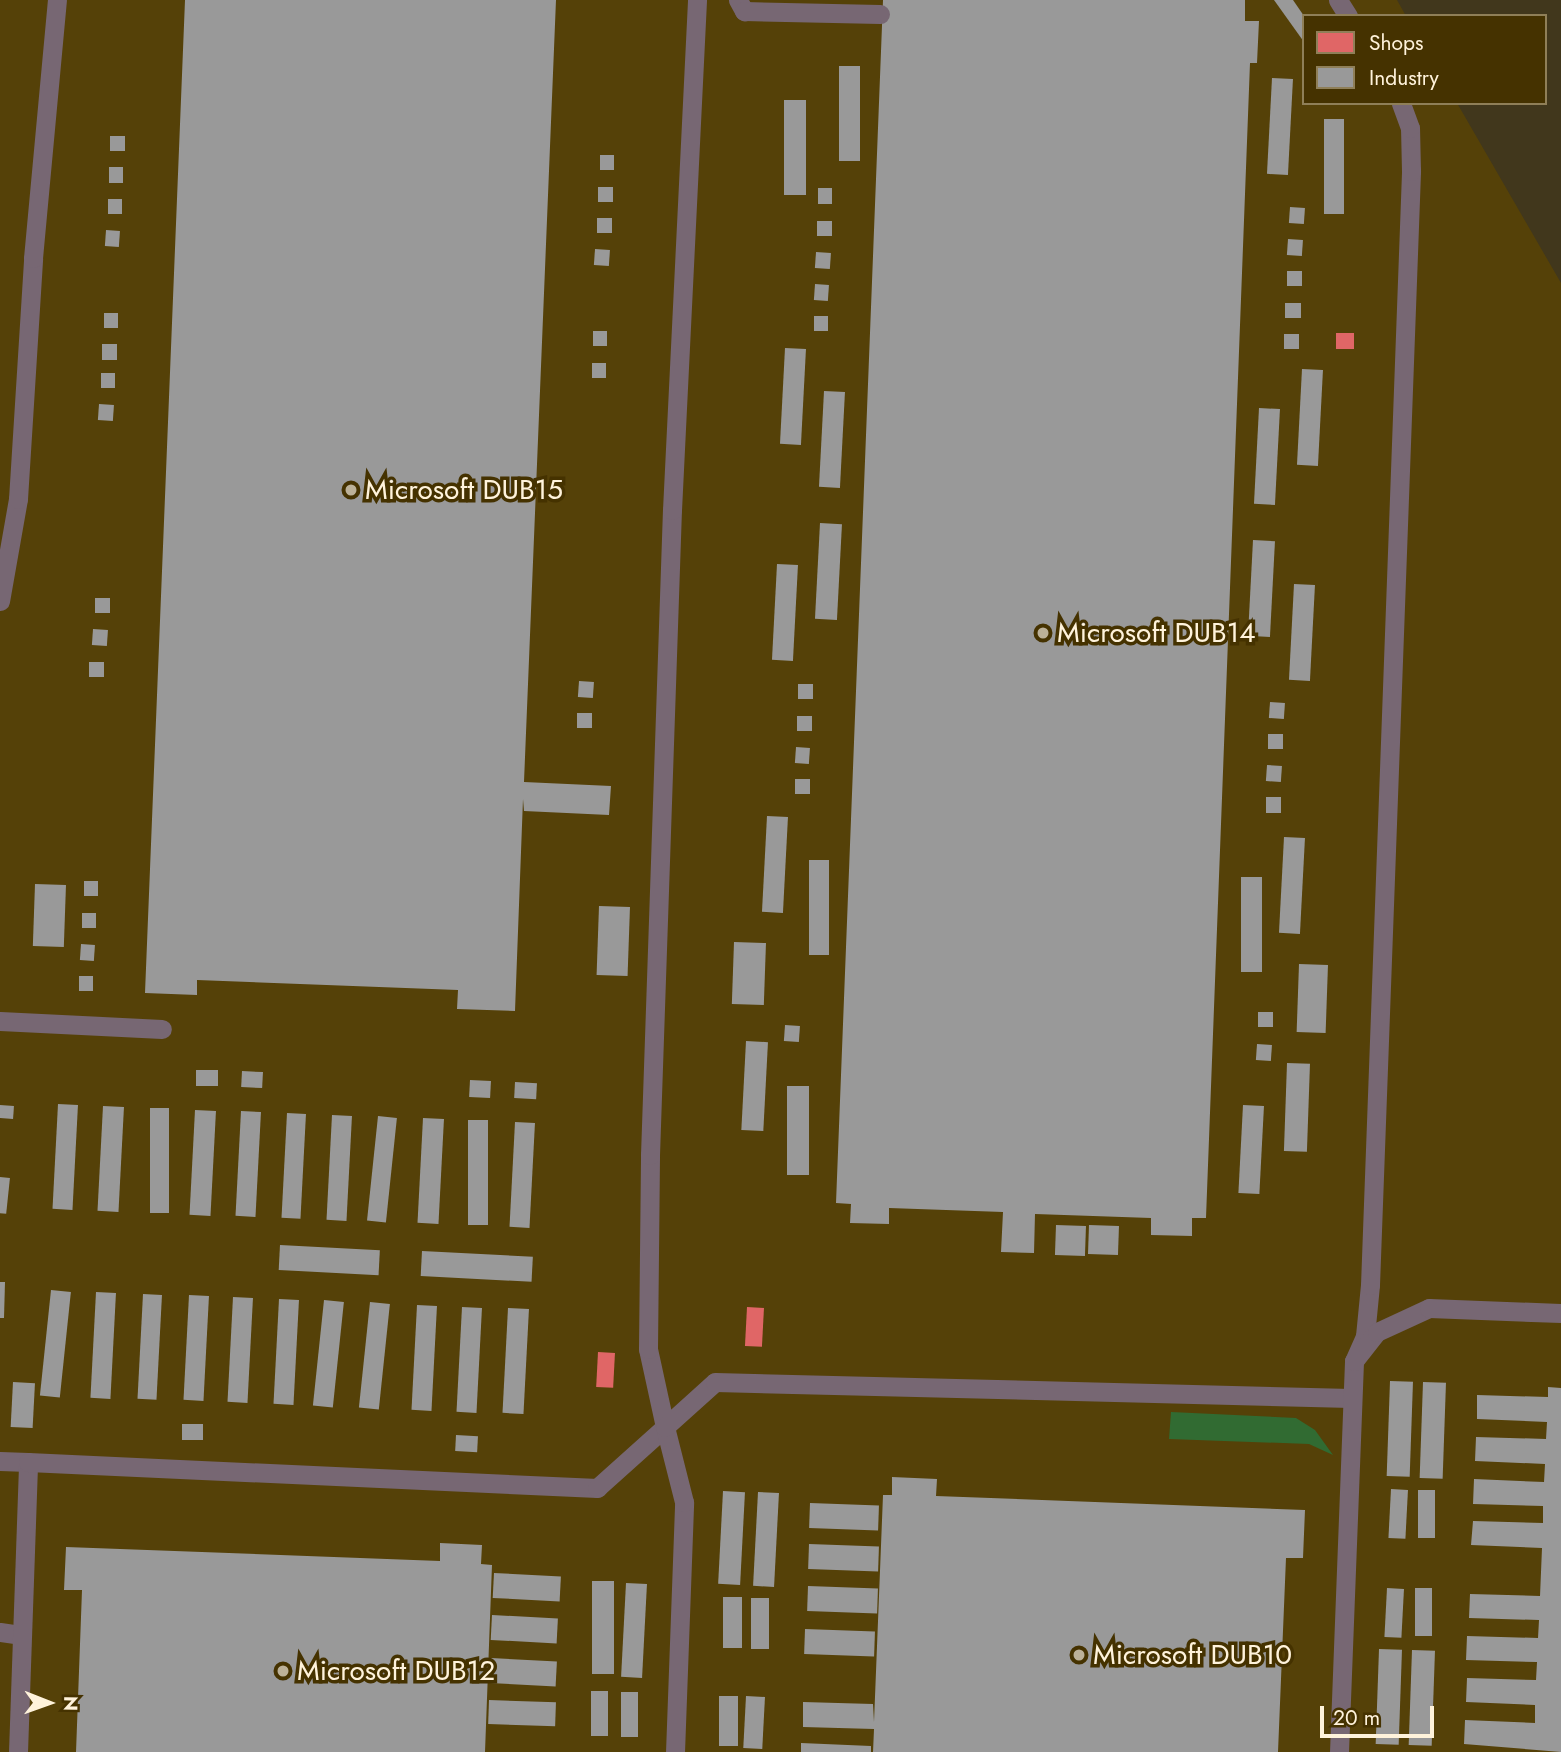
<!DOCTYPE html>
<html>
<head>
<meta charset="utf-8">
<style>
  body { margin:0 }
  #map { position:relative; width:1561px; height:1752px; overflow:hidden; background:#41371c; font-family:Jost,sans-serif }
  div>[style] { position:absolute }
  .built>* { inset:0; background:#554108 }
  .green>* { inset:0; background:#316b32 }
  .shops>* { inset:0; background:#e06666; transform-origin:0 0 }
  .industry>* { inset:0; background:#999; transform-origin:0 0 }
  .lane>* { height:19px; margin:-9.5px; padding:0 9.5px; transform-origin:9.5px; border-radius:9.5px; background:#776773 }
  .dots>* { width:19px; height:19px; translate:-50% -50%; box-sizing:border-box; border:4px solid #453200; border-radius:50% }
  span { translate:-50% -50%; white-space:nowrap; text-align:center; line-height:1.15; -webkit-text-stroke:7px #453200; paint-order:stroke }
  .poi-label { font-size:28px; color:#fff3db }
  .left { translate:0 -50%; text-align:left }
  .legend { position:absolute; left:1302px; top:14px; width:245px; height:91px; box-sizing:border-box; background:#453200; border:2px solid #8f7f58; margin:0; padding:9px 12px; list-style:none; font-size:21px; color:#fff3db }
  .legend li { display:flex; align-items:center; gap:14px; height:35px }
  .legend b { width:35px; border:2px solid #8f7f58 }
  .north { position:absolute; left:14px; top:1668px; width:70px; height:70px; -webkit-text-stroke:5px #453200; paint-order:stroke; rotate:91deg; font-size:19px; font-weight:700; line-height:28px; text-align:center; color:#fff3db }
  .north::after { content:''; display:block; margin:auto; width:24px; height:32px; background:#fff3db; clip-path:polygon(50% 0,100% 100%,50% 72%,0 100%) }
  .scale { position:absolute; left:1320px; top:1706px; width:114px; height:32px; box-sizing:border-box; border:4px solid #fff3db; border-top:0; padding-left:9px; font-size:21px; line-height:24px; white-space:nowrap; color:#fff3db; -webkit-text-stroke:5px #453200; paint-order:stroke }
</style>
</head>
<body>
<div id="map">
  <div class="built">
    <div style="clip-path:polygon(0 0,1397px 0,1406px 16px,1304px 16px,1304px 103px,1457px 103px,1561px 283px,1561px 1752px,0 1752px)"></div>
  </div>
  <div class="green">
    <div style="clip-path:polygon(1171px 1412px,1296px 1418px,1315px 1430px,1333px 1455px,1309px 1444px,1169px 1439px)"></div>
  </div>
  <div class="shops">
    <div style="left:1336px;top:333px;width:18px;height:16px"></div>
    <div style="left:747px;top:1307px;width:17px;height:39px;rotate:3deg"></div>
    <div style="left:598px;top:1352px;width:17px;height:35px;rotate:3deg"></div>
  </div>
  <div class="industry">
    <div style="clip-path:polygon(185px 0,556px 0,524px 782px,611px 786px,609px 815px,524px 811px,523px 799px,515px 1011px,457px 1009px,458px 990px,197px 980px,197px 995px,145px 993px)"></div>
    <div style="clip-path:polygon(883px 0,1245px 0,1245px 21px,1259px 21px,1257px 63px,1250px 63px,1206px 1218px,1192px 1218px,1192px 1236px,1151px 1235px,1151px 1218px,1035px 1214px,1034px 1253px,1001px 1252px,1003px 1212px,889px 1208px,889px 1224px,850px 1223px,851px 1204px,836px 1203px)"></div>
    <div style="clip-path:polygon(1274px 0,1293px 0,1304px 16px,1304px 42px)"></div>
    <div style="left:839px;top:66px;width:21px;height:95px"></div>
    <div style="left:1272px;top:78px;width:21px;height:96px;rotate:3deg"></div>
    <div style="left:784px;top:100px;width:22px;height:95px"></div>
    <div style="left:1324px;top:119px;width:20px;height:95px"></div>
    <div style="left:110px;top:136px;width:15px;height:15px"></div>
    <div style="left:600px;top:155px;width:14px;height:15px"></div>
    <div style="left:109px;top:167px;width:14px;height:16px"></div>
    <div style="left:598px;top:187px;width:15px;height:15px"></div>
    <div style="left:818px;top:188px;width:14px;height:16px"></div>
    <div style="left:108px;top:199px;width:14px;height:15px"></div>
    <div style="left:1290px;top:207px;width:15px;height:16px;rotate:4deg"></div>
    <div style="left:597px;top:218px;width:15px;height:15px"></div>
    <div style="left:817px;top:221px;width:15px;height:15px"></div>
    <div style="left:106px;top:230px;width:14px;height:16px;rotate:4deg"></div>
    <div style="left:1288px;top:239px;width:15px;height:16px;rotate:4deg"></div>
    <div style="left:595px;top:249px;width:15px;height:16px;rotate:4deg"></div>
    <div style="left:816px;top:252px;width:15px;height:16px;rotate:4deg"></div>
    <div style="left:1287px;top:271px;width:15px;height:15px"></div>
    <div style="left:815px;top:284px;width:14px;height:16px;rotate:4deg"></div>
    <div style="left:1285px;top:303px;width:16px;height:15px"></div>
    <div style="left:104px;top:313px;width:14px;height:15px"></div>
    <div style="left:814px;top:316px;width:14px;height:15px"></div>
    <div style="left:593px;top:331px;width:14px;height:15px"></div>
    <div style="left:1284px;top:334px;width:15px;height:15px"></div>
    <div style="left:102px;top:344px;width:15px;height:16px"></div>
    <div style="left:785px;top:348px;width:21px;height:96px;rotate:3deg"></div>
    <div style="left:592px;top:363px;width:14px;height:15px"></div>
    <div style="left:1302px;top:369px;width:21px;height:96px;rotate:3deg"></div>
    <div style="left:101px;top:373px;width:14px;height:15px"></div>
    <div style="left:824px;top:391px;width:21px;height:96px;rotate:3deg"></div>
    <div style="left:99px;top:404px;width:15px;height:16px;rotate:4deg"></div>
    <div style="left:1259px;top:408px;width:21px;height:96px;rotate:3deg"></div>
    <div style="left:820px;top:523px;width:22px;height:96px;rotate:3deg"></div>
    <div style="left:1253px;top:540px;width:22px;height:96px;rotate:3deg"></div>
    <div style="left:777px;top:564px;width:21px;height:96px;rotate:3deg"></div>
    <div style="left:1294px;top:584px;width:21px;height:96px;rotate:3deg"></div>
    <div style="left:95px;top:598px;width:15px;height:15px"></div>
    <div style="left:93px;top:629px;width:15px;height:16px;rotate:4deg"></div>
    <div style="left:89px;top:662px;width:15px;height:15px"></div>
    <div style="left:579px;top:681px;width:15px;height:16px;rotate:4deg"></div>
    <div style="left:798px;top:684px;width:15px;height:15px"></div>
    <div style="left:1270px;top:702px;width:15px;height:16px;rotate:4deg"></div>
    <div style="left:577px;top:713px;width:15px;height:15px"></div>
    <div style="left:797px;top:716px;width:15px;height:15px"></div>
    <div style="left:1268px;top:734px;width:15px;height:15px"></div>
    <div style="left:796px;top:747px;width:14px;height:16px;rotate:4deg"></div>
    <div style="left:1267px;top:765px;width:15px;height:16px;rotate:4deg"></div>
    <div style="left:795px;top:779px;width:15px;height:15px"></div>
    <div style="left:1266px;top:797px;width:15px;height:16px"></div>
    <div style="left:767px;top:816px;width:21px;height:96px;rotate:3deg"></div>
    <div style="left:1284px;top:837px;width:21px;height:96px;rotate:3deg"></div>
    <div style="left:809px;top:860px;width:20px;height:95px"></div>
    <div style="left:1241px;top:877px;width:21px;height:95px"></div>
    <div style="left:84px;top:881px;width:14px;height:15px"></div>
    <div style="left:35px;top:884px;width:31px;height:62px;rotate:2deg"></div>
    <div style="left:599px;top:906px;width:31px;height:69px;rotate:2deg"></div>
    <div style="left:82px;top:913px;width:14px;height:15px"></div>
    <div style="left:734px;top:942px;width:32px;height:62px;rotate:2deg"></div>
    <div style="left:81px;top:944px;width:14px;height:16px;rotate:4deg"></div>
    <div style="left:1299px;top:964px;width:29px;height:68px;rotate:2deg"></div>
    <div style="left:79px;top:976px;width:14px;height:15px"></div>
    <div style="left:1258px;top:1012px;width:15px;height:15px"></div>
    <div style="left:785px;top:1025px;width:15px;height:16px;rotate:4deg"></div>
    <div style="left:746px;top:1041px;width:22px;height:89px;rotate:3deg"></div>
    <div style="left:1257px;top:1044px;width:15px;height:16px;rotate:4deg"></div>
    <div style="left:1287px;top:1063px;width:23px;height:88px;rotate:2deg"></div>
    <div style="left:196px;top:1070px;width:22px;height:16px"></div>
    <div style="left:242px;top:1071px;width:21px;height:16px;rotate:3deg"></div>
    <div style="left:470px;top:1080px;width:21px;height:17px;rotate:3deg"></div>
    <div style="left:515px;top:1082px;width:22px;height:16px;rotate:3deg"></div>
    <div style="left:787px;top:1086px;width:22px;height:89px"></div>
    <div style="left:58px;top:1104px;width:20px;height:105px;rotate:3deg"></div>
    <div style="left:0;top:1105px;width:14px;height:13px;rotate:4deg"></div>
    <div style="left:1243px;top:1105px;width:21px;height:88px;rotate:3deg"></div>
    <div style="left:103px;top:1106px;width:21px;height:105px;rotate:3deg"></div>
    <div style="left:150px;top:1108px;width:19px;height:105px"></div>
    <div style="left:195px;top:1110px;width:21px;height:105px;rotate:3deg"></div>
    <div style="left:241px;top:1111px;width:20px;height:105px;rotate:3deg"></div>
    <div style="left:287px;top:1113px;width:19px;height:105px;rotate:3deg"></div>
    <div style="left:332px;top:1115px;width:20px;height:105px;rotate:3deg"></div>
    <div style="left:378px;top:1116px;width:19px;height:105px;rotate:6deg"></div>
    <div style="left:423px;top:1118px;width:21px;height:105px;rotate:3deg"></div>
    <div style="left:468px;top:1120px;width:20px;height:105px"></div>
    <div style="left:515px;top:1122px;width:20px;height:105px;rotate:3deg"></div>
    <div style="left:0;top:1177px;width:10px;height:36px;rotate:6deg"></div>
    <div style="left:1056px;top:1225px;width:30px;height:30px;rotate:2deg"></div>
    <div style="left:1089px;top:1225px;width:30px;height:29px;rotate:2deg"></div>
    <div style="left:280px;top:1245px;width:100px;height:25px;rotate:3deg"></div>
    <div style="left:422px;top:1251px;width:111px;height:25px;rotate:3deg"></div>
    <div style="clip-path:polygon(0 1282px,5px 1282px,4px 1318px,0 1318px)"></div>
    <div style="left:51px;top:1290px;width:20px;height:106px;rotate:6deg"></div>
    <div style="left:96px;top:1292px;width:20px;height:106px;rotate:3deg"></div>
    <div style="left:143px;top:1294px;width:19px;height:105px;rotate:3deg"></div>
    <div style="left:189px;top:1295px;width:20px;height:105px;rotate:3deg"></div>
    <div style="left:233px;top:1297px;width:20px;height:105px;rotate:3deg"></div>
    <div style="left:279px;top:1299px;width:20px;height:105px;rotate:3deg"></div>
    <div style="left:324px;top:1300px;width:20px;height:106px;rotate:6deg"></div>
    <div style="left:370px;top:1302px;width:20px;height:106px;rotate:6deg"></div>
    <div style="left:417px;top:1305px;width:20px;height:105px;rotate:3deg"></div>
    <div style="left:462px;top:1307px;width:20px;height:105px;rotate:3deg"></div>
    <div style="left:508px;top:1308px;width:21px;height:105px;rotate:3deg"></div>
    <div style="left:1390px;top:1381px;width:23px;height:95px;rotate:2deg"></div>
    <div style="left:13px;top:1382px;width:22px;height:45px;rotate:3deg"></div>
    <div style="left:1423px;top:1382px;width:23px;height:96px;rotate:2deg"></div>
    <div style="clip-path:polygon(1548px 1387px,1561px 1388px,1561px 1752px,1464px 1744px,1465px 1720px,1535px 1723px,1535px 1705px,1466px 1702px,1467px 1678px,1536px 1680px,1537px 1662px,1466px 1660px,1467px 1636px,1538px 1638px,1539px 1620px,1469px 1618px,1470px 1594px,1540px 1596px,1542px 1548px,1471px 1545px,1473px 1521px,1543px 1523px,1543px 1506px,1473px 1504px,1474px 1479px,1544px 1482px,1545px 1464px,1475px 1461px,1476px 1437px,1546px 1439px,1547px 1422px,1477px 1419px,1477px 1395px,1548px 1397px)"></div>
    <div style="left:182px;top:1424px;width:21px;height:16px"></div>
    <div style="left:456px;top:1435px;width:22px;height:16px;rotate:3deg"></div>
    <div style="clip-path:polygon(892px 1477px,937px 1479px,936px 1496px,1305px 1510px,1303px 1558px,1286px 1558px,1278px 1752px,873px 1752px,874px 1729px,803px 1727px,803px 1702px,873px 1704px,874px 1722px,883px 1495px,892px 1495px)"></div>
    <div style="left:1391px;top:1489px;width:17px;height:49px;rotate:3deg"></div>
    <div style="left:1418px;top:1490px;width:17px;height:48px"></div>
    <div style="left:723px;top:1491px;width:22px;height:93px;rotate:3deg"></div>
    <div style="left:758px;top:1492px;width:21px;height:94px;rotate:3deg"></div>
    <div style="left:810px;top:1503px;width:69px;height:25px;rotate:2deg"></div>
    <div style="clip-path:polygon(440px 1543px,482px 1545px,481px 1564px,492px 1565px,485px 1752px,76px 1752px,82px 1590px,64px 1590px,66px 1547px,440px 1561px)"></div>
    <div style="left:809px;top:1544px;width:70px;height:25px;rotate:2deg"></div>
    <div style="left:494px;top:1573px;width:67px;height:25px;rotate:3deg"></div>
    <div style="left:592px;top:1581px;width:22px;height:93px"></div>
    <div style="left:626px;top:1583px;width:21px;height:94px;rotate:3deg"></div>
    <div style="left:808px;top:1586px;width:70px;height:25px;rotate:2deg"></div>
    <div style="left:1387px;top:1588px;width:17px;height:49px;rotate:3deg"></div>
    <div style="left:1415px;top:1588px;width:17px;height:48px"></div>
    <div style="left:723px;top:1597px;width:19px;height:51px"></div>
    <div style="left:751px;top:1598px;width:18px;height:51px"></div>
    <div style="left:492px;top:1615px;width:66px;height:25px;rotate:3deg"></div>
    <div style="left:805px;top:1629px;width:70px;height:25px;rotate:2deg"></div>
    <div style="left:1379px;top:1649px;width:23px;height:95px;rotate:2deg"></div>
    <div style="left:1412px;top:1650px;width:23px;height:95px;rotate:2deg"></div>
    <div style="left:491px;top:1658px;width:66px;height:25px;rotate:3deg"></div>
    <div style="left:591px;top:1691px;width:17px;height:45px"></div>
    <div style="left:621px;top:1692px;width:17px;height:45px"></div>
    <div style="left:719px;top:1696px;width:19px;height:50px"></div>
    <div style="left:746px;top:1696px;width:19px;height:52px;rotate:3deg"></div>
    <div style="left:489px;top:1700px;width:67px;height:24px;rotate:2deg"></div>
    <div style="clip-path:polygon(801px 1743px,871px 1746px,871px 1752px,801px 1752px)"></div>
  </div>
  <div class="lane">
    <div style="left:738px;top:0;width:13px;rotate:61deg"></div>
    <div style="left:744px;top:11px;width:136px;rotate:1.3deg"></div>
    <div style="left:1338px;top:0;width:19px;rotate:58deg"></div>
    <div style="left:0;top:601px;width:104px;rotate:-80deg"></div>
    <div style="left:18px;top:499px;width:241px;rotate:-86.4deg"></div>
    <div style="left:33px;top:258px;width:259px;rotate:-84.7deg"></div>
    <div style="left:0;top:1021px;width:162px;rotate:2.8deg"></div>
    <div style="left:1354px;top:1361px;width:27px;rotate:-66deg"></div>
    <div style="left:1365px;top:1336px;width:51px;rotate:-84.4deg"></div>
    <div style="left:1370px;top:1285px;width:1115px;rotate:-87.89deg"></div>
    <div style="left:1411px;top:171px;width:43px;rotate:-91.3deg"></div>
    <div style="left:1410px;top:128px;width:27px;rotate:-110deg"></div>
    <div style="left:0;top:1461px;width:28px;rotate:2deg"></div>
    <div style="left:0;top:1632px;width:22px;rotate:8deg"></div>
    <div style="left:18px;top:1752px;width:290px;rotate:-88deg"></div>
    <div style="left:28px;top:1462px;width:570px;rotate:2.62deg"></div>
    <div style="left:597px;top:1488px;width:91px;rotate:-41.9deg"></div>
    <div style="left:665px;top:1427px;width:80px;rotate:-102.3deg"></div>
    <div style="left:648px;top:1349px;width:194px;rotate:-89.4deg"></div>
    <div style="left:650px;top:1155px;width:645px;rotate:-88.05deg"></div>
    <div style="left:672px;top:510px;width:511px;rotate:-87.19deg"></div>
    <div style="left:675px;top:1752px;width:250px;rotate:-87.9deg"></div>
    <div style="left:684px;top:1502px;width:77px;rotate:-104.2deg"></div>
    <div style="left:665px;top:1427px;width:67px;rotate:-42deg"></div>
    <div style="left:715px;top:1382px;width:636px;rotate:1.44deg"></div>
    <div style="left:1339px;top:1752px;width:391px;rotate:-87.8deg"></div>
    <div style="left:1354px;top:1361px;width:37px;rotate:-52deg"></div>
    <div style="left:1377px;top:1332px;width:57px;rotate:-24.8deg"></div>
    <div style="left:1429px;top:1308px;width:132px;rotate:2.2deg"></div>
  </div>
  <div class="dots">
    <div style="left:351px;top:490px;background:#bcb198"></div>
    <div style="left:1043px;top:633px;background:#bcb198"></div>
    <div style="left:1079px;top:1655px;background:#bcb198"></div>
    <div style="left:283px;top:1671px;background:#bcb198"></div>
  </div>
  <div class="poi-label">
    <span class="left" style="left:365px;top:490px">Microsoft DUB15</span>
    <span class="left" style="left:1057px;top:633px">Microsoft DUB14</span>
    <span class="left" style="left:1093px;top:1655px">Microsoft DUB10</span>
    <span class="left" style="left:297px;top:1671px">Microsoft DUB12</span>
  </div>
  <ul class="legend">
  <li><b style="height:19px;background:#e06666"></b>Shops</li>
  <li><b style="height:19px;background:#999"></b>Industry</li>
  </ul>
  <div class="north">N</div>
  <div class="scale">20 m</div>
</div>
</body>
</html>
